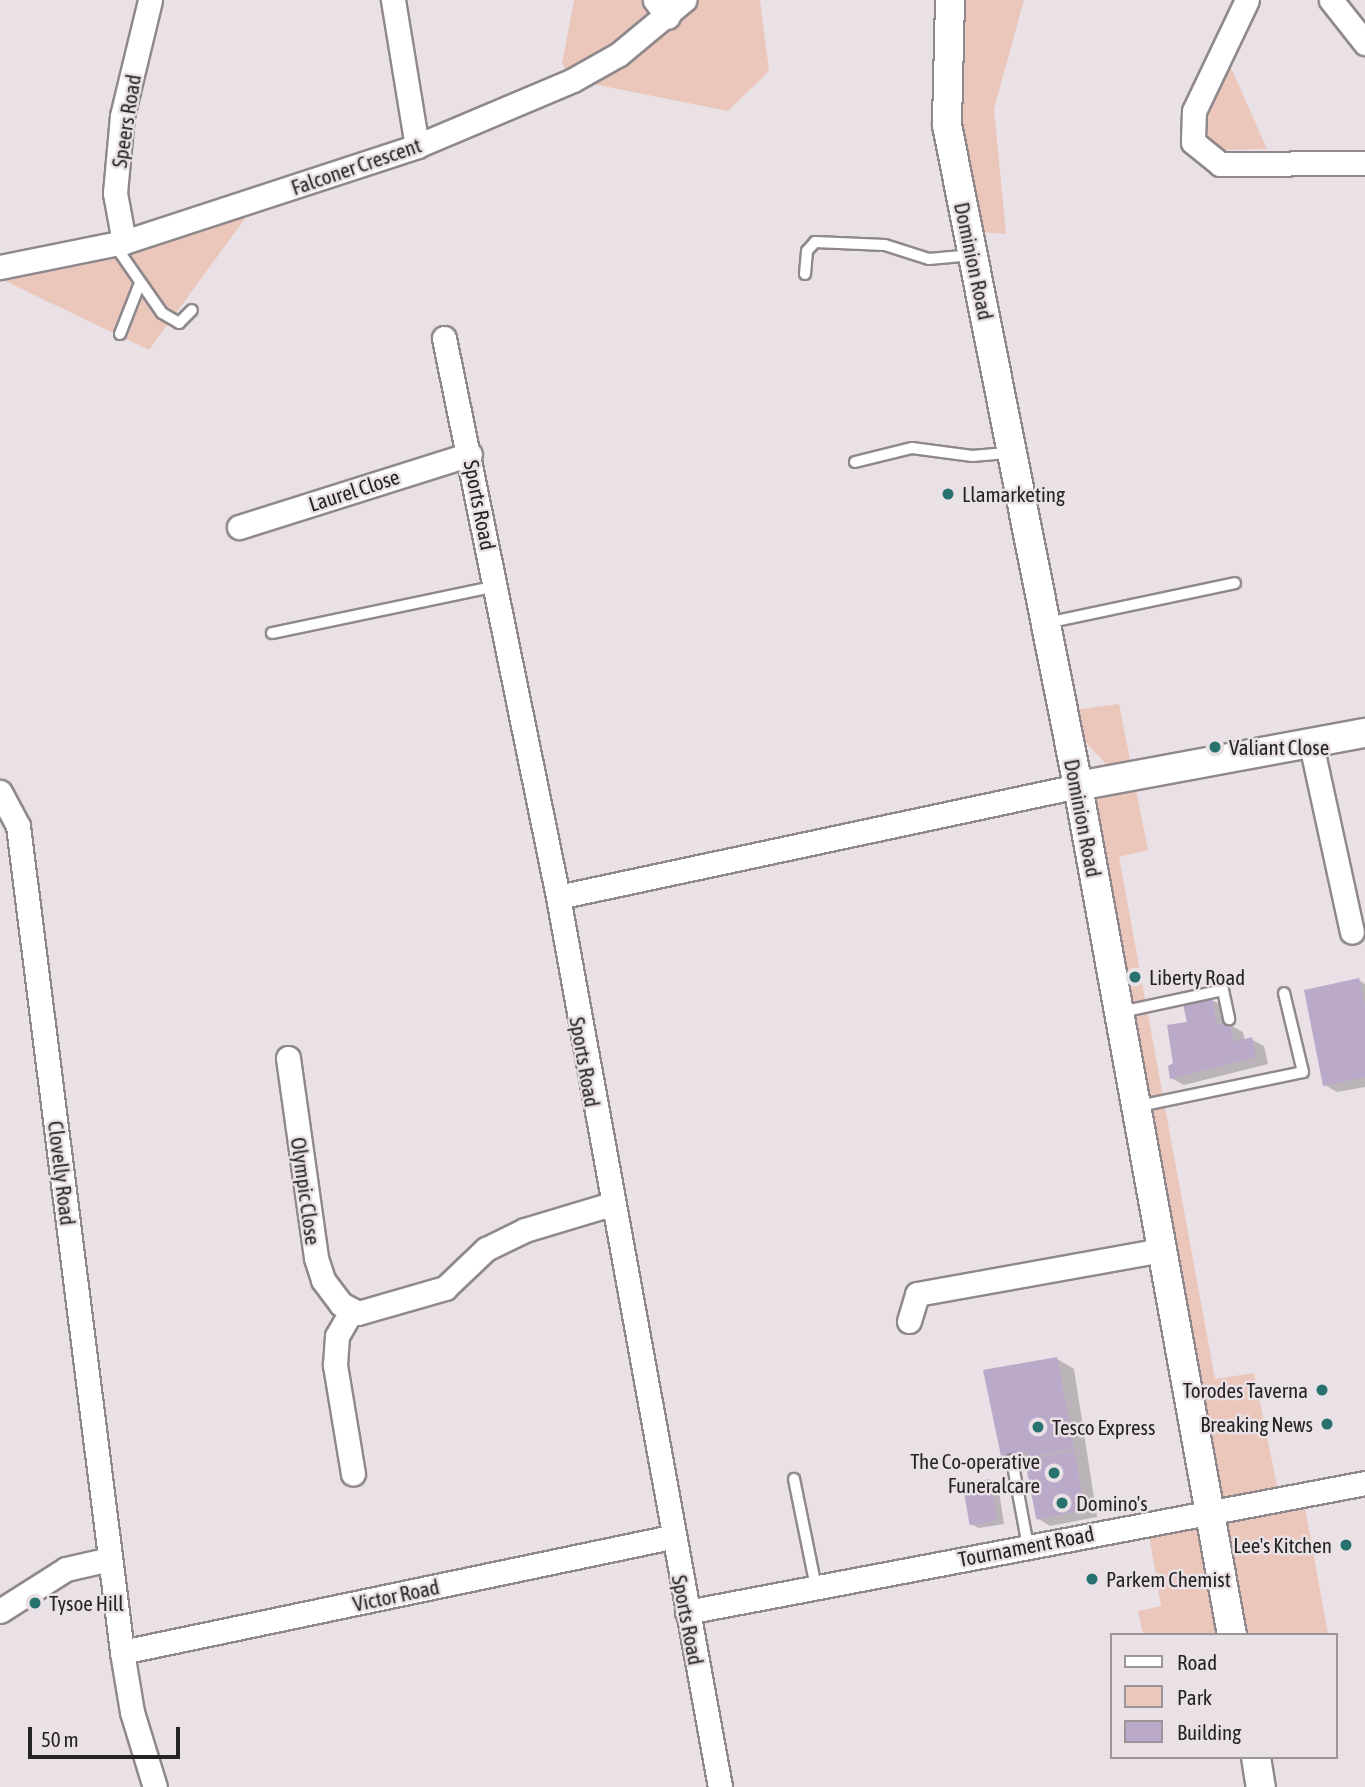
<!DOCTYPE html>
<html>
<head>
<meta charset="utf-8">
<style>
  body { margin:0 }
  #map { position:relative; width:1365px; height:1787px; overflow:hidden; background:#e9e1e6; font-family:"Asap Condensed",sans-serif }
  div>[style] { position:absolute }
  .green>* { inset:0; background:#ebc7bb }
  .shadow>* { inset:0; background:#0003 }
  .building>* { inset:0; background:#bba9ca; transform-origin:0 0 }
  .roads { filter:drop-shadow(2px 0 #8f888c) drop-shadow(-2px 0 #8f888c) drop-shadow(0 2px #8f888c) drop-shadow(0 -2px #8f888c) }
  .service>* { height:10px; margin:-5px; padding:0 5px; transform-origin:5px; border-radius:5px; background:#fff }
  .minor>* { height:23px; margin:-11.5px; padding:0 11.5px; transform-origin:11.5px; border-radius:11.5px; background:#fff }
  .tertiary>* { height:28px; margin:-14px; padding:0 14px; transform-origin:14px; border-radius:14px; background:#fff }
  .dots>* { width:19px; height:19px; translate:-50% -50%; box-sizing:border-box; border:4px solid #e9e1e6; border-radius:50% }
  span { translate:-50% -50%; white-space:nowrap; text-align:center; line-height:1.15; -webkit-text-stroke:5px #e9e1e6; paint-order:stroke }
  .street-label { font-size:21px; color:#262325 }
  .poi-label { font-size:21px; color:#262325 }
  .left { translate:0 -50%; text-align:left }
  .right { translate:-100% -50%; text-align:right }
  .legend { position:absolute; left:1110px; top:1633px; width:228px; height:126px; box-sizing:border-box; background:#e9e1e6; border:2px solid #9b9599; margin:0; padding:9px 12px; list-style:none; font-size:21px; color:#262325 }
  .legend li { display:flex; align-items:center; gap:14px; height:35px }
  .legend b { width:35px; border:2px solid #9b9599 }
  .scale { position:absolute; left:28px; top:1727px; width:152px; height:32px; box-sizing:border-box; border:4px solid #262325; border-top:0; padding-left:9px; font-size:21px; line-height:24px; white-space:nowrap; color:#262325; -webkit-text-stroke:5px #e9e1e6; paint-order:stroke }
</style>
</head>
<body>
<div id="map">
  <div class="green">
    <div style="clip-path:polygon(574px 0,760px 0,769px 71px,728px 111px,573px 80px,562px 64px)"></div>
    <div style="clip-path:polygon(950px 0,1024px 0,994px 109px,1006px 234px,967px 231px)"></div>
    <div style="clip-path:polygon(1229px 63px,1267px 149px,1218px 150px,1209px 145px,1204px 116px)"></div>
    <div style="clip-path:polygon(260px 198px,149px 350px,5px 281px,0 275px)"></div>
    <div style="clip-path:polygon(1119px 704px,1148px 850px,1119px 857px,1215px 1379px,1254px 1373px,1280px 1500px,1303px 1496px,1328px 1634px,1143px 1635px,1138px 1611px,1161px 1606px,1147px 1523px,1208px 1514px,1078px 786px,1116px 774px,1085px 742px,1073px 710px)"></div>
  </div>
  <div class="shadow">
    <div style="clip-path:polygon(1359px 980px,1365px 984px,1365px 1087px,1337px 1092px,1325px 1085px)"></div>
    <div style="clip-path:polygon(1212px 1000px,1225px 1007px,1230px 1025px,1243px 1032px,1245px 1041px,1251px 1039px,1264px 1046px,1268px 1064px,1184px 1085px,1171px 1078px,1175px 1064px,1189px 1024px)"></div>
    <div style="clip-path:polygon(1057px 1359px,1074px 1369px,1097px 1517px,1050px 1526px,1037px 1518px,1027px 1464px,1019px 1465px,1002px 1455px)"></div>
    <div style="clip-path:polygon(990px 1481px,998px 1485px,1004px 1524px,979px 1528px,971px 1524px)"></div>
  </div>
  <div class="building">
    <div style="clip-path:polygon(1359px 978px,1365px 1006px,1365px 1077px,1323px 1086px,1304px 990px)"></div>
    <div style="clip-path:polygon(1212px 998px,1217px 1025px,1230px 1023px,1234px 1042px,1252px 1037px,1256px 1057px,1170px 1079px,1168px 1066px,1173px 1063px,1167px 1025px,1187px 1022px,1183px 1004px)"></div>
    <div style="clip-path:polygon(1057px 1357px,1074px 1449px,1028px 1457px,1027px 1452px,1001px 1456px,983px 1370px)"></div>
    <div style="left:1074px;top:1451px;width:60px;height:50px;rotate:79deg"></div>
    <div style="left:990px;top:1479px;width:42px;height:28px;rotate:80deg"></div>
  </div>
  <div class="roads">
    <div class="service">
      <div style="left:114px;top:244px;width:84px;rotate:55.2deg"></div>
      <div style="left:162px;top:313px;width:20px;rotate:30deg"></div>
      <div style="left:179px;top:323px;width:18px;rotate:-45deg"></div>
      <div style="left:805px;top:274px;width:23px;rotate:-85deg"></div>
      <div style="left:807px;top:251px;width:12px;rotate:-48deg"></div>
      <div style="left:815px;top:242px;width:70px;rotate:2.5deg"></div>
      <div style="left:885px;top:245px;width:46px;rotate:17.7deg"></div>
      <div style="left:929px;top:259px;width:44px;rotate:-5.2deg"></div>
      <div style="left:120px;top:334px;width:55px;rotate:-68.6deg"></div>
      <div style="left:855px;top:462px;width:59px;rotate:-13.8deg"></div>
      <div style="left:912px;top:448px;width:61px;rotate:7.6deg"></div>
      <div style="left:972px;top:456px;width:38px;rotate:-5deg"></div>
      <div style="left:1046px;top:623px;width:193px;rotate:-11.9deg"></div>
      <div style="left:272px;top:633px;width:229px;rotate:-11.8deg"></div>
      <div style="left:1121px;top:1012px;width:104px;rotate:-12.2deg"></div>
      <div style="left:1223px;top:990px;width:30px;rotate:78deg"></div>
      <div style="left:1139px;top:1106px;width:167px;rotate:-11.7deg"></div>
      <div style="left:1303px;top:1072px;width:81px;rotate:-103.5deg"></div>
      <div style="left:1012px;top:1460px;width:87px;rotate:79.5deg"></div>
      <div style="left:794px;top:1479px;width:110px;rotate:78.5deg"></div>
    </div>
    <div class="minor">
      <div style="left:393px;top:0;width:148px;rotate:80.7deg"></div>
      <div style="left:655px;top:0;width:21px;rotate:53deg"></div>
      <div style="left:1247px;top:0;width:123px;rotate:115.5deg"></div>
      <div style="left:1194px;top:111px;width:31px;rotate:92deg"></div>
      <div style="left:1193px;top:142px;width:35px;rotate:39deg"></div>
      <div style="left:1220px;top:164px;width:145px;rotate:-0.4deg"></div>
      <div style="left:1331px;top:0;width:55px;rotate:51.7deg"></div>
      <div style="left:124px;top:242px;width:50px;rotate:-100.4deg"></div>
      <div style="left:115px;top:193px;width:77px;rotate:-84.8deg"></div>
      <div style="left:122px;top:116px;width:119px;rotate:-76.4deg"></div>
      <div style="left:0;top:267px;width:126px;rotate:-11.4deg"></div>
      <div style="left:124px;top:242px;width:308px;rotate:-18.1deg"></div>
      <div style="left:417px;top:146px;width:169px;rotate:-22.9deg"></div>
      <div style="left:573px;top:80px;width:53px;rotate:-29.5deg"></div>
      <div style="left:619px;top:54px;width:85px;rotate:-39.7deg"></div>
      <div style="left:444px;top:338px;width:571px;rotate:78.47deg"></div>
      <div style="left:558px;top:897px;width:905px;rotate:79.68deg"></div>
      <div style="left:239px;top:527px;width:242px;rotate:-17.5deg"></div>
      <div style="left:1311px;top:744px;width:192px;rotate:77.7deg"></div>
      <div style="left:0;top:792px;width:38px;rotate:62deg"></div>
      <div style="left:18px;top:826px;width:833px;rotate:82.82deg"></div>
      <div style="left:122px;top:1652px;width:61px;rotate:80.5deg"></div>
      <div style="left:132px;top:1712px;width:78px;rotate:73deg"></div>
      <div style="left:558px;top:897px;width:532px;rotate:-12.05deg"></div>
      <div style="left:288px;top:1058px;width:202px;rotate:82deg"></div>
      <div style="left:316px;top:1258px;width:23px;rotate:72deg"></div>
      <div style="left:323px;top:1280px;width:30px;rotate:53deg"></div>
      <div style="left:341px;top:1304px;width:19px;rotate:28deg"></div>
      <div style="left:358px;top:1313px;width:91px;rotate:-16deg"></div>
      <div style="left:445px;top:1288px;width:57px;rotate:-43.6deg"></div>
      <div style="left:486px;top:1249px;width:43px;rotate:-26deg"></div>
      <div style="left:525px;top:1230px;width:90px;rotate:-16.8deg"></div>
      <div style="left:352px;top:1310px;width:30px;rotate:120deg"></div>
      <div style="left:337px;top:1336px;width:29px;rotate:94deg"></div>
      <div style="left:335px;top:1365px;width:110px;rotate:80.6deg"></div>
      <div style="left:909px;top:1321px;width:28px;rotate:-73deg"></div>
      <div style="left:917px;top:1294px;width:248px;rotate:-10.2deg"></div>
      <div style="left:0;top:1611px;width:78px;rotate:-32.5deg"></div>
      <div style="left:66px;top:1569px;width:45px;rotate:-12.8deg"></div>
      <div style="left:687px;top:1612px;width:690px;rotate:-10.77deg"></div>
      <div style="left:122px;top:1652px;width:561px;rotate:-11.83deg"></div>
    </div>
    <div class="tertiary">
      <div style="left:950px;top:0;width:125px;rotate:91.4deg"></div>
      <div style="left:947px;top:125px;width:674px;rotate:78.79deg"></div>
      <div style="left:1078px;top:786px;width:863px;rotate:79.72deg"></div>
      <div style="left:1078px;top:786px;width:292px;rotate:-10.5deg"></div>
      <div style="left:1256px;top:1757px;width:30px;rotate:81deg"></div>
    </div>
  </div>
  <div class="dots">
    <div style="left:948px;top:494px;background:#27716e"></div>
    <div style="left:1215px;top:747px;background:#27716e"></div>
    <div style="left:1135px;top:977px;background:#27716e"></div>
    <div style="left:1322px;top:1390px;background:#27716e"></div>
    <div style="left:1327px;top:1424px;background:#27716e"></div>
    <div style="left:1038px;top:1427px;background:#27716e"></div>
    <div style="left:1054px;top:1473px;background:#27716e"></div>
    <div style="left:1062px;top:1503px;background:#27716e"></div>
    <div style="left:1346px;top:1545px;background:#27716e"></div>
    <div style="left:1092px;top:1579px;background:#27716e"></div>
    <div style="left:35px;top:1603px;background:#27716e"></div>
  </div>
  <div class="street-label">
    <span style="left:126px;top:121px;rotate:-81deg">Speers Road</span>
    <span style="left:356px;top:166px;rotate:-19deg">Falconer Crescent</span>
    <span style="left:974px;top:261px;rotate:78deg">Dominion Road</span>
    <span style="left:354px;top:490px;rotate:-18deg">Laurel Close</span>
    <span style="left:480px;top:505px;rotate:79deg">Sports Road</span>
    <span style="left:1083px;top:818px;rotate:79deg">Dominion Road</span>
    <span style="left:585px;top:1062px;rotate:80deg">Sports Road</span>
    <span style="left:62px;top:1173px;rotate:83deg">Clovelly Road</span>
    <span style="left:306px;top:1191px;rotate:82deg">Olympic Close</span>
    <span style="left:1026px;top:1546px;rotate:-11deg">Tournament Road</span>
    <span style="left:396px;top:1595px;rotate:-12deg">Victor Road</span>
    <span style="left:688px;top:1620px;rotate:79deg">Sports Road</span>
  </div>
  <div class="poi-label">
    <span class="left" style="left:962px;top:494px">Llamarketing</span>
    <span class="left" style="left:1229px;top:747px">Valiant Close</span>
    <span class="left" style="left:1149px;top:977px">Liberty Road</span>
    <span class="right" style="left:1308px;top:1390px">Torodes Taverna</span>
    <span class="right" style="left:1313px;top:1424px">Breaking News</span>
    <span class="left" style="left:1052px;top:1427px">Tesco Express</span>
    <span class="right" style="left:1040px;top:1473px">The Co-operative<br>Funeralcare</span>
    <span class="left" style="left:1076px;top:1503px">Domino's</span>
    <span class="right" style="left:1332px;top:1545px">Lee's Kitchen</span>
    <span class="left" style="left:1106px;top:1579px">Parkem Chemist</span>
    <span class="left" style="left:49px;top:1603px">Tysoe Hill</span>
  </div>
  <ul class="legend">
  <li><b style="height:9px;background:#fff"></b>Road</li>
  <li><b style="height:19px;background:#ebc7bb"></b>Park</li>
  <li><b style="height:19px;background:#bba9ca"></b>Building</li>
  </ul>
  <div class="scale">50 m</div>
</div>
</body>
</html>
